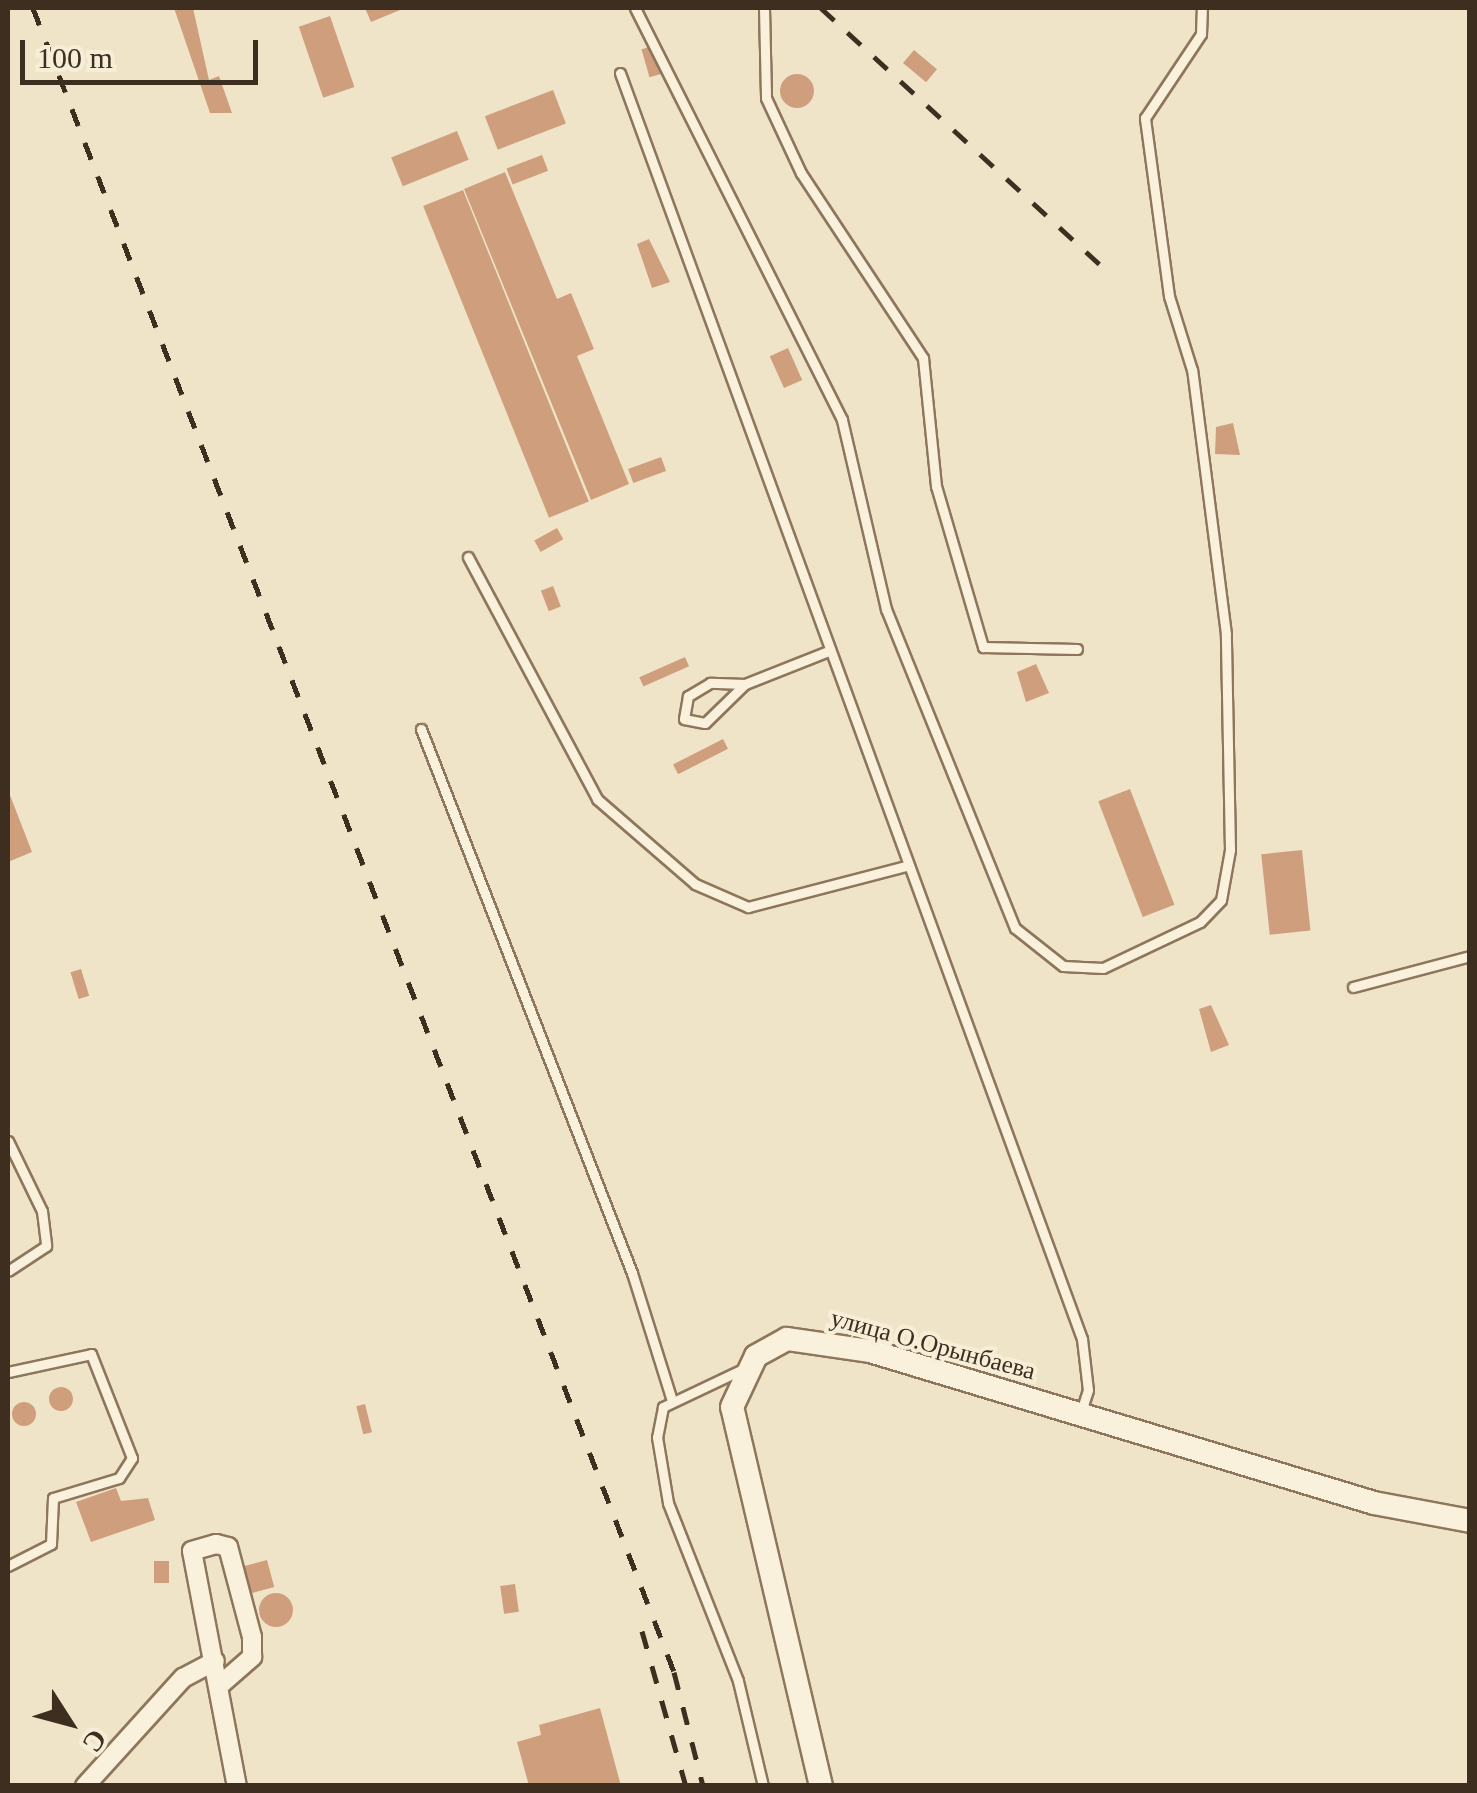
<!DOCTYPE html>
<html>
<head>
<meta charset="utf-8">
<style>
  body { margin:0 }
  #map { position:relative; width:1477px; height:1793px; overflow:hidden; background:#f0e4c8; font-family:"Times New Roman",serif }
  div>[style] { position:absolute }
  .building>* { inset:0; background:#cf9f7d; transform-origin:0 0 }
  .round { border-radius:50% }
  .roads { filter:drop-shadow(2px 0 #8d765c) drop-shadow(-2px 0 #8d765c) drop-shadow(0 2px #8d765c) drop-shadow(0 -2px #8d765c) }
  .lane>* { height:9px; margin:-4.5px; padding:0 4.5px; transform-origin:4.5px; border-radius:4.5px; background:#faf1dc }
  .street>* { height:18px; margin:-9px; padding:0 9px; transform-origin:9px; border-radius:9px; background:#faf1dc }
  .secondary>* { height:22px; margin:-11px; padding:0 11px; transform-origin:11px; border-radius:11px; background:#faf1dc }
  .rail>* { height:5px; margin-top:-2.5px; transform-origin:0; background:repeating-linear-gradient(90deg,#3d2e20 0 18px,transparent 0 36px) }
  span { translate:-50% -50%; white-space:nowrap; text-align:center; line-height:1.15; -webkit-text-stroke:8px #f7eed8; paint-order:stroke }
  .street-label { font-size:25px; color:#3d2e20 }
  .frame { position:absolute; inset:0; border:10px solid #3d2e20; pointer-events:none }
  .north { position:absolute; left:20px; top:1673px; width:100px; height:100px; -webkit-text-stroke:8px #f7eed8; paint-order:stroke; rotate:126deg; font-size:28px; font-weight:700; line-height:40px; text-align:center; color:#3d2e20 }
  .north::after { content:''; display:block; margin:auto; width:35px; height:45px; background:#3d2e20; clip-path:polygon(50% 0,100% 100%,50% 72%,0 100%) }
  .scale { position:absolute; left:20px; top:40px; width:238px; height:45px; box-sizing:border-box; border:5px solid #3d2e20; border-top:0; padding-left:12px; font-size:30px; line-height:35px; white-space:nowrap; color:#3d2e20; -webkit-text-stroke:8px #f7eed8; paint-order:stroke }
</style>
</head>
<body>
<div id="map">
  <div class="building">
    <div style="clip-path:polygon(174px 8px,193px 8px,209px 80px,219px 76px,232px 113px,210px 113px)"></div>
    <div style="clip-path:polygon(365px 8px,405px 8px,371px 22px)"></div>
    <div style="left:330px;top:16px;width:75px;height:33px;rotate:71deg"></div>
    <div style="left:653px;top:46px;width:29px;height:12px;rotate:74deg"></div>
    <div style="left:914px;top:50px;width:30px;height:17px;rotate:40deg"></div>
    <div class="round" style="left:780px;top:74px;width:34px;height:34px"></div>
    <div style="left:553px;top:90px;width:36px;height:73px;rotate:69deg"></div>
    <div style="left:457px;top:131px;width:31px;height:71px;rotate:68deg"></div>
    <div style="left:542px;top:155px;width:17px;height:38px;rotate:69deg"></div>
    <div style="clip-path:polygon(505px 172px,557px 299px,571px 293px,594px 349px,577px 356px,629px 484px,591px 500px,464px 189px)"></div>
    <div style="left:463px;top:190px;width:336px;height:43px;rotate:68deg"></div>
    <div style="clip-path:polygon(649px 239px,670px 282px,652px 288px,637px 244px)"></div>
    <div style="left:788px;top:348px;width:35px;height:20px;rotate:66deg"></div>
    <div style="clip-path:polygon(1233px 423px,1240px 455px,1215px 454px,1216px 427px)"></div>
    <div style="left:661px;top:457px;width:15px;height:35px;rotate:70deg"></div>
    <div style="left:557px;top:528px;width:13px;height:26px;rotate:61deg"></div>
    <div style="left:553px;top:586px;width:22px;height:13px;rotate:69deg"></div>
    <div style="left:685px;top:657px;width:10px;height:50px;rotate:66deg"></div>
    <div style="clip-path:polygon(1036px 664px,1049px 693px,1026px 702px,1017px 672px)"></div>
    <div style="left:723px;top:739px;width:11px;height:56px;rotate:63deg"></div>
    <div style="left:1130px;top:789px;width:124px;height:34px;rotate:69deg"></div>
    <div style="clip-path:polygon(8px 790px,32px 852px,8px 862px)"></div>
    <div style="left:1302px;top:850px;width:81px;height:41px;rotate:84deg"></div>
    <div style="left:81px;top:969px;width:28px;height:11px;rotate:73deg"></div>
    <div style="clip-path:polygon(1211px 1005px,1229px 1045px,1211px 1052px,1199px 1009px)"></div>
    <div class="round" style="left:49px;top:1387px;width:24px;height:24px"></div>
    <div class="round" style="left:12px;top:1402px;width:24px;height:24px"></div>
    <div style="left:365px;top:1404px;width:29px;height:9px;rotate:76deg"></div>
    <div style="clip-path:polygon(116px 1488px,121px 1501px,148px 1498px,155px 1520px,91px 1542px,76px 1502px)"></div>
    <div style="left:267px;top:1560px;width:28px;height:24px;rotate:75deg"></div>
    <div style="left:154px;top:1561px;width:15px;height:22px"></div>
    <div style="left:515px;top:1584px;width:28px;height:15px;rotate:82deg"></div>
    <div class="round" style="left:259px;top:1593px;width:34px;height:34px"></div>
    <div style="clip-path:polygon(600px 1708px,621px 1786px,529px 1786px,517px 1742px,541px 1735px,539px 1725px)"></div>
  </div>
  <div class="roads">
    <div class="lane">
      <div style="left:635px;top:8px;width:461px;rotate:63.3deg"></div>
      <div style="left:842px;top:420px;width:194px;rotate:76.9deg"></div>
      <div style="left:886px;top:609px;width:344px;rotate:68deg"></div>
      <div style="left:1015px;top:928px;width:61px;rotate:38.4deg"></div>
      <div style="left:1063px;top:966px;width:40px;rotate:2.9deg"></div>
      <div style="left:1103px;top:968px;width:107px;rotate:-25.4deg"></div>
      <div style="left:1200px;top:922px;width:30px;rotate:-46deg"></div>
      <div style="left:1221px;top:900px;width:51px;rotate:-79.8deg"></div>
      <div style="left:1230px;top:850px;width:216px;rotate:-91.1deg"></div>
      <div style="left:1226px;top:634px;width:266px;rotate:-97.3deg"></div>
      <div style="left:1192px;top:370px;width:77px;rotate:-107.3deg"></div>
      <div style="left:1169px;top:296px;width:180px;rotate:-97.7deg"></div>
      <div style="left:1145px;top:118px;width:101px;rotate:-56.3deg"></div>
      <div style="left:1201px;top:34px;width:26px;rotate:-88deg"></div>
      <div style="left:764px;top:8px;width:90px;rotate:88.7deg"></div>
      <div style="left:766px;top:98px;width:83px;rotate:65deg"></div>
      <div style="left:801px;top:173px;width:222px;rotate:56.6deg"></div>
      <div style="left:923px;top:358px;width:129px;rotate:84.2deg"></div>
      <div style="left:936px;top:486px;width:168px;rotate:73.7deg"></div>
      <div style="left:983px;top:647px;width:94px;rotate:1.2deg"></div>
      <div style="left:620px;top:73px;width:1348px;rotate:69.95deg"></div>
      <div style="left:1082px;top:1339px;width:51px;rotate:83.3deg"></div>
      <div style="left:1088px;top:1390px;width:23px;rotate:108deg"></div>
      <div style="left:468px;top:557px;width:274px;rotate:61.9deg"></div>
      <div style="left:597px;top:799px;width:130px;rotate:40.9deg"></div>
      <div style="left:695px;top:884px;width:58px;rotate:23.5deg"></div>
      <div style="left:748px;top:907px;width:162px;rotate:-14.6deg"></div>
      <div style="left:745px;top:684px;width:35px;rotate:-178deg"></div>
      <div style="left:710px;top:683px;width:26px;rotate:149deg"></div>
      <div style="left:688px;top:696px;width:23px;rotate:100deg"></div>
      <div style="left:684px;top:719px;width:21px;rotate:11deg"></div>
      <div style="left:705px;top:723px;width:56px;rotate:-44.3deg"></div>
      <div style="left:745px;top:684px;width:87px;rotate:-21.6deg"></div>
      <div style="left:421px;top:729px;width:583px;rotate:68.8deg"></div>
      <div style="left:632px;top:1273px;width:134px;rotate:72.6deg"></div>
      <div style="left:1353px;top:987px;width:121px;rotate:-14.8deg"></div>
      <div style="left:8px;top:1141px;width:78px;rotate:64.1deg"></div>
      <div style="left:42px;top:1211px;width:35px;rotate:83deg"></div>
      <div style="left:46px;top:1246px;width:45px;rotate:146.7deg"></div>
      <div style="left:745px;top:1368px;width:91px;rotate:154.6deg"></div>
      <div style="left:663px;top:1407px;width:31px;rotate:101deg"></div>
      <div style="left:657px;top:1437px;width:67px;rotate:80.5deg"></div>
      <div style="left:668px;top:1503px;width:191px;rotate:68.5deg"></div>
      <div style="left:738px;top:1681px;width:108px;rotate:76.6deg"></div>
      <div style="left:8px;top:1372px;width:85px;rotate:-12.2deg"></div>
      <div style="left:91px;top:1354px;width:112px;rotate:68.5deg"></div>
      <div style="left:132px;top:1458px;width:24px;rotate:123deg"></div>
      <div style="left:119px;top:1478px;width:69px;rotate:163.1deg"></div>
      <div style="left:53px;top:1498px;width:46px;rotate:92.5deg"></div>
      <div style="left:51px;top:1544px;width:48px;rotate:152.9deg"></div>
    </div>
    <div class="street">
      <div style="left:220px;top:1685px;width:43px;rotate:-41.2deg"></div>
      <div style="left:252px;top:1657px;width:20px;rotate:-90deg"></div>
      <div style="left:252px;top:1637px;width:93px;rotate:-104.9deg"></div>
      <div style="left:228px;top:1547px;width:12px;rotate:-166deg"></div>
      <div style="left:216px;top:1544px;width:25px;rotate:164deg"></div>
      <div style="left:192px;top:1551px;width:239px;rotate:79.2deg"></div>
      <div style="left:85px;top:1786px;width:146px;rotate:-47.8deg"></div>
      <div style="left:183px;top:1678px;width:36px;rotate:-28deg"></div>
    </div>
    <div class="secondary">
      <div style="left:821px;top:1786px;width:389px;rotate:-103.2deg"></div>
      <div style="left:732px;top:1407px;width:56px;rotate:-64.8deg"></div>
      <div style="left:756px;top:1356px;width:35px;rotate:-29deg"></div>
      <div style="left:787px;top:1339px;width:84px;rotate:8.2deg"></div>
      <div style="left:870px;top:1351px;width:526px;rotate:16.78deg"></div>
      <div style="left:1374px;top:1503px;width:98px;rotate:10.6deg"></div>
    </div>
  </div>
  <div class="rail">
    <div style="left:33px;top:8px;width:1783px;rotate:68.93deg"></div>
    <div style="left:674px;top:1672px;width:118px;rotate:75.7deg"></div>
    <div style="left:821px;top:8px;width:393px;rotate:42.6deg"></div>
    <div style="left:642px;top:1631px;width:161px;rotate:74.2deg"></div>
  </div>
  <div class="street-label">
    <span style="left:933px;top:1345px;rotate:15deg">улица О.Орынбаева</span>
  </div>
  <div class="frame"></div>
  <div class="north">С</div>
  <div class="scale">100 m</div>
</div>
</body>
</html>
